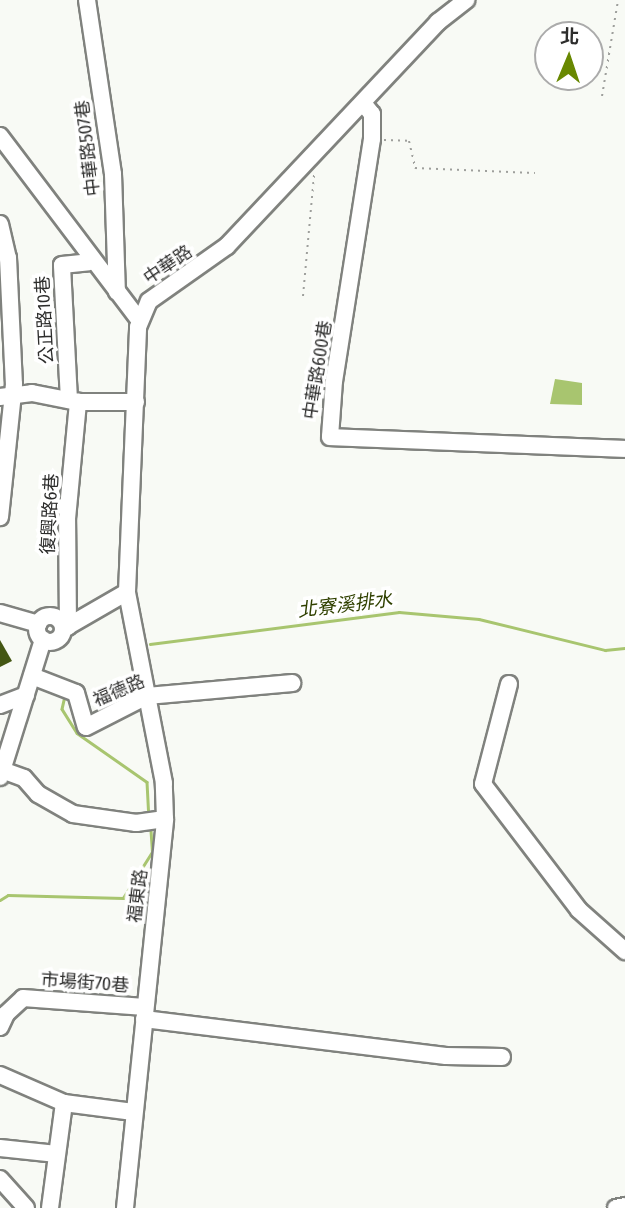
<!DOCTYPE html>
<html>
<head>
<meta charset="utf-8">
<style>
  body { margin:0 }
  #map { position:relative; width:625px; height:1208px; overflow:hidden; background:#f8faf5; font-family:"Fira Sans Condensed","Noto Sans TC",sans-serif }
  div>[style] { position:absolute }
  .water>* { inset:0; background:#a8c56f }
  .stream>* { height:2.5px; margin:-1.25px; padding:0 1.25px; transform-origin:1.25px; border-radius:1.25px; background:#a8c56f }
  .building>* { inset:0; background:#445714 }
  .path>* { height:2px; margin-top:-1px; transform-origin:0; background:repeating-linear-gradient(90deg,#9e9f9c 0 2px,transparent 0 7px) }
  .roads { filter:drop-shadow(2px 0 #80827e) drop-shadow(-2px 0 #80827e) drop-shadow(0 2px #80827e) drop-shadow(0 -2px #80827e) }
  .minor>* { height:16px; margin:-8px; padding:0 8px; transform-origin:8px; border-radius:8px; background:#fff }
  .minor>.ring { margin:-8px; padding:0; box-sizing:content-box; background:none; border:16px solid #fff; border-radius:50% }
  span { translate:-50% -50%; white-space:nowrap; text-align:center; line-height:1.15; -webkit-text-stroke:7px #fff; paint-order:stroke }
  .street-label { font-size:18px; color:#2d2d2c }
  .water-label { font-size:19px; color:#304100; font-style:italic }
  .north { position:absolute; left:534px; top:21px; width:70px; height:70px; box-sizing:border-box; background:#fff; border:2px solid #ababab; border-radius:50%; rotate:2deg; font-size:19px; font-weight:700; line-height:28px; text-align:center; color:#2d2d2c }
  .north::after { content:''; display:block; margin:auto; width:24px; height:32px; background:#688801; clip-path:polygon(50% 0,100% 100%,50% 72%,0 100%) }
</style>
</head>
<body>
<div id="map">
  <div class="water">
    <div style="clip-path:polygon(555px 379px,582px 383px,582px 405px,550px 404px)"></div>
  </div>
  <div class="stream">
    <div style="left:150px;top:644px;width:251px;rotate:-7.3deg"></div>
    <div style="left:399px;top:612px;width:80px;rotate:5deg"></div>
    <div style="left:479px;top:619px;width:130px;rotate:13.8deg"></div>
    <div style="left:605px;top:650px;width:20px;rotate:-6deg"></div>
    <div style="left:65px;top:696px;width:13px;rotate:103deg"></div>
    <div style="left:62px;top:709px;width:28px;rotate:58deg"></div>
    <div style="left:77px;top:733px;width:85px;rotate:35deg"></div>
    <div style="left:147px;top:782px;width:34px;rotate:87deg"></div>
    <div style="left:0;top:900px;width:9px;rotate:-32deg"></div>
    <div style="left:8px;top:895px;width:115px;rotate:1.5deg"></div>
    <div style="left:123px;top:898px;width:54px;rotate:-57.8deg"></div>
    <div style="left:152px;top:852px;width:26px;rotate:-94deg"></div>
  </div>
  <div class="building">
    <div style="clip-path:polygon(0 640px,12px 661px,0 667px)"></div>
  </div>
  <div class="path">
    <div style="left:602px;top:96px;width:97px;rotate:-80.5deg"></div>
    <div style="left:384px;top:140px;width:25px;rotate:2deg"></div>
    <div style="left:409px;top:141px;width:28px;rotate:77deg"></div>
    <div style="left:415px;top:168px;width:120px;rotate:2.4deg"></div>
    <div style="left:303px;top:296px;width:122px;rotate:-84.8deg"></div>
  </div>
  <div class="roads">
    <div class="minor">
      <div style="left:87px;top:0;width:176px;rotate:81.5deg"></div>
      <div style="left:113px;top:174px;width:118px;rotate:88.1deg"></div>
      <div style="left:363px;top:103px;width:14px;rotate:51deg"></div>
      <div style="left:372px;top:114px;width:25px;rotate:90deg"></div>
      <div style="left:372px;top:139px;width:245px;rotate:98.9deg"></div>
      <div style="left:334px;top:381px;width:56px;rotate:94.1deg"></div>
      <div style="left:330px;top:437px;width:295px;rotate:2.3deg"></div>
      <div style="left:0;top:136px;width:231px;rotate:52.9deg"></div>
      <div style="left:0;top:224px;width:35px;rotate:77deg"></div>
      <div style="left:8px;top:258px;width:126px;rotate:87.3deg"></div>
      <div style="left:14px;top:384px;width:134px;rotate:96deg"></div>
      <div style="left:0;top:397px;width:32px;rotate:-7deg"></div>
      <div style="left:32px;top:393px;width:47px;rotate:11.1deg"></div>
      <div style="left:78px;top:402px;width:58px"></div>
      <div style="left:69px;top:400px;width:135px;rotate:-93deg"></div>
      <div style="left:62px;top:265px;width:27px;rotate:-6deg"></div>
      <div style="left:0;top:613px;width:40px;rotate:16deg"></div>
      <div class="ring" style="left:37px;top:616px;width:10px;height:10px"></div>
      <div style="left:68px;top:627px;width:108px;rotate:-90.5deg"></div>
      <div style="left:67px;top:519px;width:118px;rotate:-84.6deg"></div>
      <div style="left:63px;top:629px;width:74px;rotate:-30deg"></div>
      <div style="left:127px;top:592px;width:265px;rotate:-87.6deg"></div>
      <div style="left:138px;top:327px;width:28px;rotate:-67deg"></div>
      <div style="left:149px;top:301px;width:95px;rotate:-35.2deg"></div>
      <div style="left:227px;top:246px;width:308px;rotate:-46.7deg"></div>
      <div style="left:438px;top:22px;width:36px;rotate:-38deg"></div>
      <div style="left:32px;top:676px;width:47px;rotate:21.1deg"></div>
      <div style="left:76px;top:693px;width:35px;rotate:74deg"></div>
      <div style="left:86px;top:727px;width:68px;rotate:-26.9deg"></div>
      <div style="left:147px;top:696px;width:146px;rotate:-5.1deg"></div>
      <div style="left:509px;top:684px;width:103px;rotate:104.6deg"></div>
      <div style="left:483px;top:784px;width:158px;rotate:52.7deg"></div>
      <div style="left:579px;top:910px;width:62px;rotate:41.7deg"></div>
      <div style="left:0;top:705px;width:28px;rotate:-21deg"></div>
      <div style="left:2px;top:770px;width:23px;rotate:20deg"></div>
      <div style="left:24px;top:778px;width:21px;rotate:49deg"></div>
      <div style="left:38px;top:794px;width:40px;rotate:29.7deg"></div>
      <div style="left:73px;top:814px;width:64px;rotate:8.1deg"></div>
      <div style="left:136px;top:823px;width:29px;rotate:-8deg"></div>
      <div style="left:0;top:777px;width:144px;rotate:-72.6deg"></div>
      <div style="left:144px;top:1019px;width:304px;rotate:7deg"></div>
      <div style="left:446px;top:1056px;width:56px;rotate:1deg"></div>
      <div style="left:0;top:1027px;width:14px;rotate:-65deg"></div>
      <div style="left:6px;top:1014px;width:23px;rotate:-43deg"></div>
      <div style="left:23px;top:998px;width:122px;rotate:4.2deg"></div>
      <div style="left:0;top:1075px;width:70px;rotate:23.6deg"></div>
      <div style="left:64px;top:1103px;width:70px;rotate:7.4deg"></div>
      <div style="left:0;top:1148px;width:57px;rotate:6deg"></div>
      <div style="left:0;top:1179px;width:39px;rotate:48deg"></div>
      <div style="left:50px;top:1208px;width:106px;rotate:-82.4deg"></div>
      <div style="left:125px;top:1208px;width:391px;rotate:-84.1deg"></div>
      <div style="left:165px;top:819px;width:36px;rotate:-92deg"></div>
      <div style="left:164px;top:783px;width:195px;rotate:-101deg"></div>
      <div style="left:616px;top:1208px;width:9px;rotate:-13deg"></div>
    </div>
  </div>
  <div class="street-label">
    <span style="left:88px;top:148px;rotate:-97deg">中華路507巷</span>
    <span style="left:168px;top:265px;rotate:-34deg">中華路</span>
    <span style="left:45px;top:320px;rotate:-93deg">公正路10巷</span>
    <span style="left:318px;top:370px;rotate:-81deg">中華路600巷</span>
    <span style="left:50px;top:514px;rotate:-87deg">復興路6巷</span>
    <span style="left:119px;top:691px;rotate:-23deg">福德路</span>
    <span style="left:138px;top:896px;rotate:-83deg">福東路</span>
    <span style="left:85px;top:983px;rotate:4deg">市場街70巷</span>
  </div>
  <div class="water-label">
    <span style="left:345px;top:605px;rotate:-7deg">北寮溪排水</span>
  </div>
  <div class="north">北</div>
</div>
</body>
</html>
